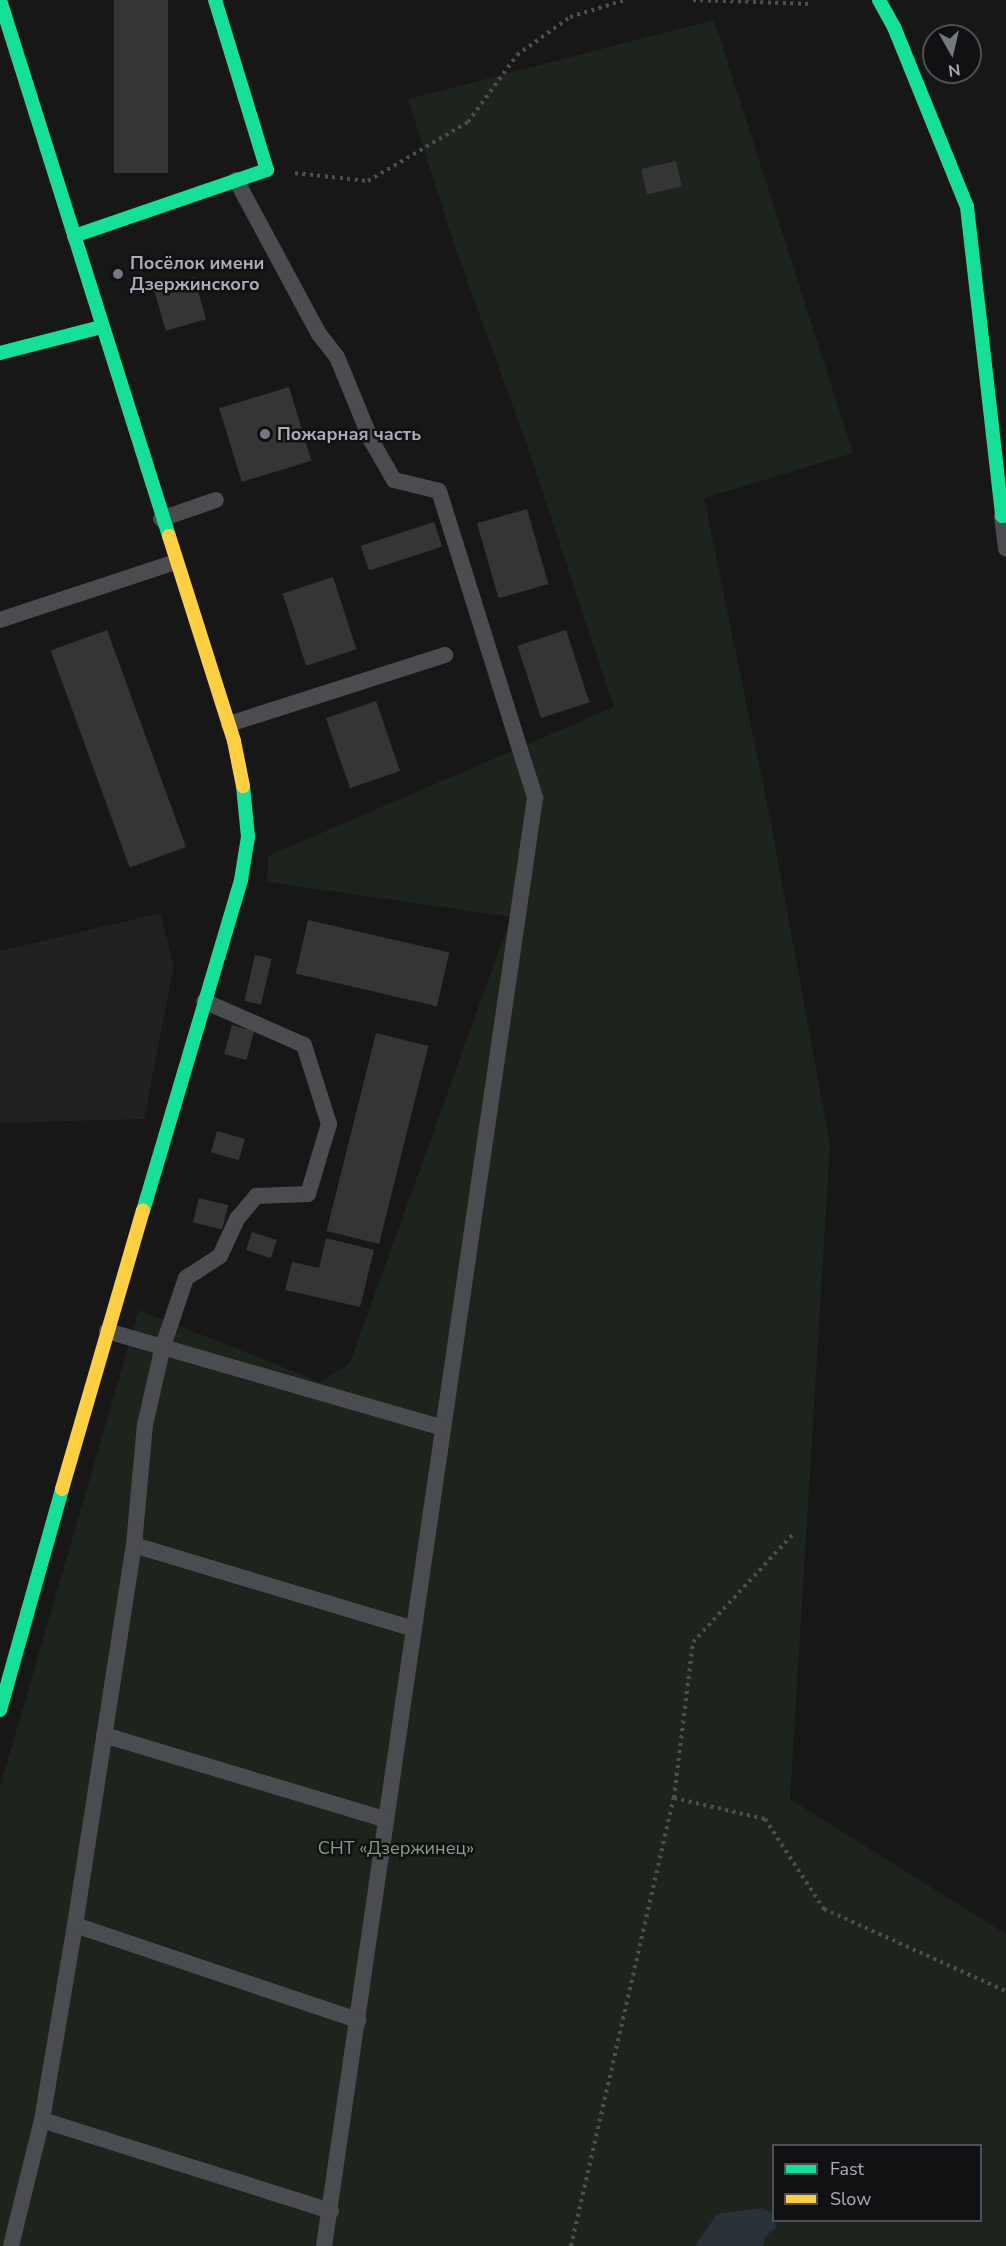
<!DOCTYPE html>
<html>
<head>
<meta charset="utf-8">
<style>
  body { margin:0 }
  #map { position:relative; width:1006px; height:2246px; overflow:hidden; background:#171717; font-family:"Nunito Sans",sans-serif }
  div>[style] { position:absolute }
  .built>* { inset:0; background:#212123 }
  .green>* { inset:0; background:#1d241e }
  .water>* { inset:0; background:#2a3239 }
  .building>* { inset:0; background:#353536; transform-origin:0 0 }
  .path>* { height:4px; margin-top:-2px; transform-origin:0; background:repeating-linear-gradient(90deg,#4d4e52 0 3px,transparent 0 7.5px) }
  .lane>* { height:16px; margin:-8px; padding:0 8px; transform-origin:8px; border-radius:8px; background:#4b4c50 }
  .fast>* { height:14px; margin:-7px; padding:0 7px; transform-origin:7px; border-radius:7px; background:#16e098 }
  .slow>* { height:14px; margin:-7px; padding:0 7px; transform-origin:7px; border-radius:7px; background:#ffcf43 }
  .dots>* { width:16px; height:16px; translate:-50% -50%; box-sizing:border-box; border:3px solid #111113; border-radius:50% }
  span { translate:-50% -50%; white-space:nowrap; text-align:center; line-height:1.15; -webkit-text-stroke:5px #111113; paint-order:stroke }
  .poi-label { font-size:18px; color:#a8adb8; font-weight:700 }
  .left { translate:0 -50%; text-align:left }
  .park-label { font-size:18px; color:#7fa381 }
  .legend { position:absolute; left:772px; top:2144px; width:210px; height:78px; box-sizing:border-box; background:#111113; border:2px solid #4d4f55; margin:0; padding:8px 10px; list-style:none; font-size:18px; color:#a8adb8 }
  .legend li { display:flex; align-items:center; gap:12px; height:30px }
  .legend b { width:30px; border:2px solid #4d4f55 }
  .north { position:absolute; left:922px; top:24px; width:60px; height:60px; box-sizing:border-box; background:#111113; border:2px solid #4d4f55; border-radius:50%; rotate:172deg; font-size:16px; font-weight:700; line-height:24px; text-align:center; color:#a8adb8 }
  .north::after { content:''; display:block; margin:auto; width:21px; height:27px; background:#757880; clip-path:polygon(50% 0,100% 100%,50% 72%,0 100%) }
</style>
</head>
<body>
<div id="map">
  <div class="built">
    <div style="clip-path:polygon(160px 913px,174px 966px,144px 1119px,0 1123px,0 951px)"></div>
  </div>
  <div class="green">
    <div style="clip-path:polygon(evenodd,714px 20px,853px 453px,704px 498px,771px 823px,830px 1145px,790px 1799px,1006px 1934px,1006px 2246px,0 2246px,0 1787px,139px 1310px,320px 1382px,350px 1363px,511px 917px,267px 882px,268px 856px,614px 707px,527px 445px,456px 250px,408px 99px,714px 20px,774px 2146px,980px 2146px,980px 2220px,774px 2220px,774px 2146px)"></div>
  </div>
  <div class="water">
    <div style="clip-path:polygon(763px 2208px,773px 2214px,776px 2227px,765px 2237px,763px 2246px,695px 2246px,717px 2214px)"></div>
  </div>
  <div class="building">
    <div style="left:114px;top:0;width:54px;height:173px"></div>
    <div style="left:676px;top:161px;width:26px;height:36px;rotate:77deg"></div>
    <div style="left:194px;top:277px;width:44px;height:42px;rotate:74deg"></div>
    <div style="left:289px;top:387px;width:77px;height:73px;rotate:73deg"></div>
    <div style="left:527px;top:509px;width:78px;height:52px;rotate:74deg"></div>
    <div style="left:434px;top:522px;width:26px;height:77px;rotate:72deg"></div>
    <div style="left:333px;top:577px;width:76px;height:53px;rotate:72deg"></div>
    <div style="left:107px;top:630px;width:231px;height:60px;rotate:70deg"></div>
    <div style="left:566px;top:630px;width:76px;height:51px;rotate:72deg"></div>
    <div style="left:376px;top:701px;width:74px;height:53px;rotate:71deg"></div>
    <div style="left:308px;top:920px;width:145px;height:55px;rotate:13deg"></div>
    <div style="left:255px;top:955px;width:17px;height:47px;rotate:13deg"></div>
    <div style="left:232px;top:1025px;width:23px;height:30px;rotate:15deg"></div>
    <div style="left:376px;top:1033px;width:54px;height:204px;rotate:14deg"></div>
    <div style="left:217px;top:1131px;width:29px;height:22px;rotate:16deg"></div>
    <div style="left:199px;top:1198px;width:30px;height:25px;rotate:14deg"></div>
    <div style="left:252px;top:1232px;width:26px;height:19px;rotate:18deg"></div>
    <div style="clip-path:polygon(326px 1238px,374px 1250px,360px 1307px,285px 1290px,292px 1262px,319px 1268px)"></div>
  </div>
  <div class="path">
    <div style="left:693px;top:0;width:119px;rotate:1.9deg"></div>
    <div style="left:295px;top:173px;width:73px;rotate:6.3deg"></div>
    <div style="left:368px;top:181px;width:116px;rotate:-30.5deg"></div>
    <div style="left:468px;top:122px;width:83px;rotate:-53.8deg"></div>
    <div style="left:517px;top:55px;width:65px;rotate:-35.6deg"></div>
    <div style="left:570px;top:17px;width:58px;rotate:-17.2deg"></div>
    <div style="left:674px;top:1798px;width:93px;rotate:13deg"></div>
    <div style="left:765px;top:1819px;width:108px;rotate:56.8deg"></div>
    <div style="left:824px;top:1909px;width:200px;rotate:24.3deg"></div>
    <div style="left:571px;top:2246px;width:460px;rotate:-77.1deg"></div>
    <div style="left:674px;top:1798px;width:157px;rotate:-83.1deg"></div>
    <div style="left:693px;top:1642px;width:146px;rotate:-47.2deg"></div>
  </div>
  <div class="lane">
    <div style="left:236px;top:180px;width:175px;rotate:61.7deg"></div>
    <div style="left:319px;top:334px;width:29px;rotate:52deg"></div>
    <div style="left:337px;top:357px;width:90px;rotate:67.7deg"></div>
    <div style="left:371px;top:440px;width:46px;rotate:60.1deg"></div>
    <div style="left:394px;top:480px;width:46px;rotate:13.7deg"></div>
    <div style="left:439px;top:491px;width:322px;rotate:72.6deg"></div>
    <div style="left:535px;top:798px;width:1463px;rotate:98.29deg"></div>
    <div style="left:1002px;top:516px;width:33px;rotate:83deg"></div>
    <div style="left:161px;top:519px;width:58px;rotate:-19.1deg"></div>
    <div style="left:0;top:620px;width:184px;rotate:-18.3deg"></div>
    <div style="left:229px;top:724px;width:227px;rotate:-17.7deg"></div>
    <div style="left:107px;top:1331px;width:350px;rotate:16.1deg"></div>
    <div style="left:134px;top:1545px;width:292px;rotate:16.7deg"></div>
    <div style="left:104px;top:1735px;width:295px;rotate:16.7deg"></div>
    <div style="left:75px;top:1925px;width:299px;rotate:18.6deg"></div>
    <div style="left:42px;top:2120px;width:303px;rotate:17.5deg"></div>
    <div style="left:11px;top:2246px;width:130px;rotate:-76.2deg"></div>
    <div style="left:42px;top:2120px;width:198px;rotate:-80.4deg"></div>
    <div style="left:75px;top:1925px;width:385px;rotate:-81.2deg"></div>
    <div style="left:134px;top:1545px;width:121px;rotate:-84.8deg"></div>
    <div style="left:145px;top:1425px;width:81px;rotate:-77.2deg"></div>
    <div style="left:163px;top:1346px;width:72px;rotate:-71.3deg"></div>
    <div style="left:186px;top:1278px;width:40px;rotate:-32.9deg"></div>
    <div style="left:220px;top:1256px;width:41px;rotate:-65.3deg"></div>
    <div style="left:237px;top:1219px;width:30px;rotate:-50deg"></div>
    <div style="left:256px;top:1196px;width:52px;rotate:-2.2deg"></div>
    <div style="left:308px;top:1194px;width:73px;rotate:-73.3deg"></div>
    <div style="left:329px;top:1124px;width:83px;rotate:-107.6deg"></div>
    <div style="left:304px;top:1045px;width:109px;rotate:-156.3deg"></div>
  </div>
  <div class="fast">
    <div style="left:0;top:0;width:562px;rotate:72.5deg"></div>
    <div style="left:879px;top:0;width:31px;rotate:61deg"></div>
    <div style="left:894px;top:27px;width:194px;rotate:67.9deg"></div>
    <div style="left:967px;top:207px;width:311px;rotate:83.5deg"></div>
    <div style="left:1002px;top:516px;width:4px;rotate:-14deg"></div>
    <div style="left:74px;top:236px;width:204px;rotate:-18.9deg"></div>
    <div style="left:267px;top:170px;width:178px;rotate:-107deg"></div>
    <div style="left:0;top:353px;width:104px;rotate:-14.4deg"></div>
    <div style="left:143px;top:1211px;width:345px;rotate:-73.5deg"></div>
    <div style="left:241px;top:880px;width:44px;rotate:-80.8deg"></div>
    <div style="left:248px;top:837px;width:51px;rotate:-95.6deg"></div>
    <div style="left:0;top:1710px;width:230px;rotate:-74.3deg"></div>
  </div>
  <div class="slow">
    <div style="left:169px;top:536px;width:215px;rotate:72.4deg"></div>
    <div style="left:234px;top:741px;width:46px;rotate:78.7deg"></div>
    <div style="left:62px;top:1489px;width:290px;rotate:-73.8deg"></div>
  </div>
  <div class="dots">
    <div style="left:118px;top:274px;background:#757880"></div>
    <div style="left:265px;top:434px;background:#757880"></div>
  </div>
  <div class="poi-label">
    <span class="left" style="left:130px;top:274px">Посёлок имени<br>Дзержинского</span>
    <span class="left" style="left:277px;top:434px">Пожарная часть</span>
  </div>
  <div class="park-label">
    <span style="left:396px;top:1848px">СНТ «Дзержинец»</span>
  </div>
  <ul class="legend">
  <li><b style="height:8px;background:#16e098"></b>Fast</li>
  <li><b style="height:8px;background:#ffcf43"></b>Slow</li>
  </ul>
  <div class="north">N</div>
</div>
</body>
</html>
